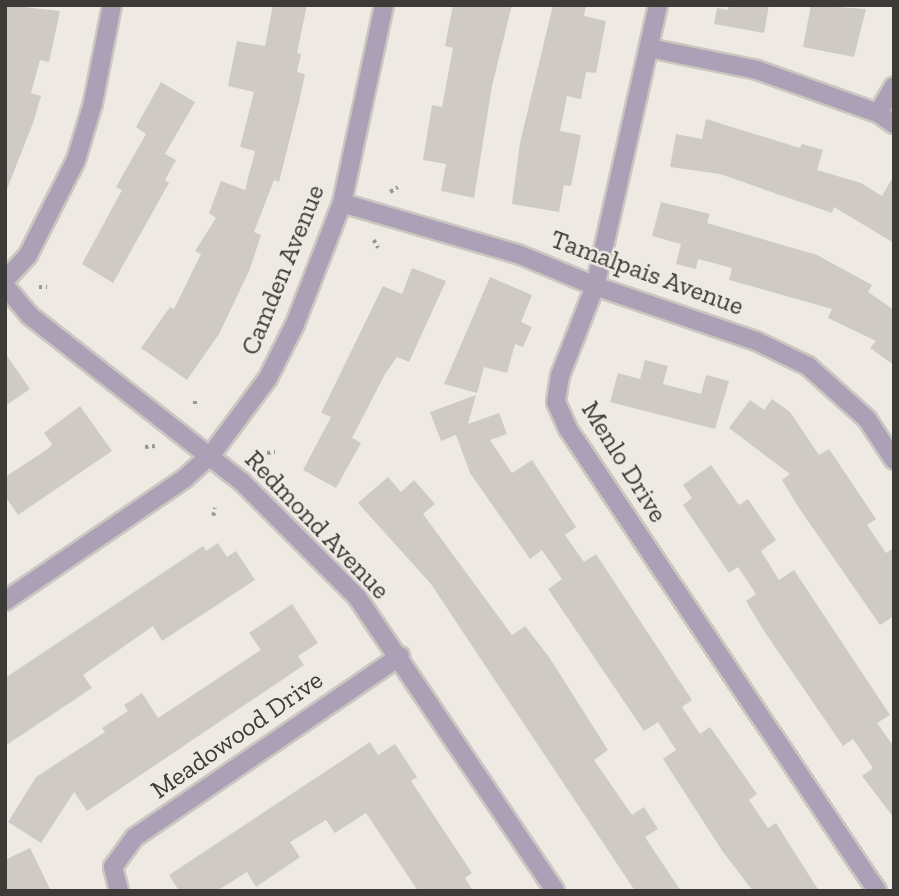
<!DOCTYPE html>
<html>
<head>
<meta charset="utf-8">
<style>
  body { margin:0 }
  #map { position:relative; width:899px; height:896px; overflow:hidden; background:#eeeae3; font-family:"Zilla Slab",serif }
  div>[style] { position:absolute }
  .building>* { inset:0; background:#cfcac4 }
  .path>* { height:3.5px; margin-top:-1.75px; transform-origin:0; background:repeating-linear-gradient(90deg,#9a9792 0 3.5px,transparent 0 7px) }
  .roads { filter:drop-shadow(2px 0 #cac7c1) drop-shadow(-2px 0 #cac7c1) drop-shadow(0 2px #cac7c1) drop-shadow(0 -2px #cac7c1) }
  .minor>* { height:18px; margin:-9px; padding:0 9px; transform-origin:9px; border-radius:9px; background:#aca0b6 }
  span { translate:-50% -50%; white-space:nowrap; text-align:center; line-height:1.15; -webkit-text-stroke:5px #eeeae3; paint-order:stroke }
  .street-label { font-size:26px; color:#3c3b38 }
  .frame { position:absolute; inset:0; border:7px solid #3c3b38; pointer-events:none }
</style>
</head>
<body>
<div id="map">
  <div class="building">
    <div style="clip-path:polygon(5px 5px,60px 11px,49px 62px,40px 60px,31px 93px,41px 96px,33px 123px,7px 189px)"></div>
    <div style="clip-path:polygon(273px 5px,307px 5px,297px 53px,301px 54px,297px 72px,305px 74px,299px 102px,279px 182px,274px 180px,254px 232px,261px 235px,250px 269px,219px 334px,187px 380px,141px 348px,170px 307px,174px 309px,201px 254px,195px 251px,216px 218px,209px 213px,221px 181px,245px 190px,255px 151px,240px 147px,254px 92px,228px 86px,237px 41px,265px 46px)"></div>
    <div style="clip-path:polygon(453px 5px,512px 5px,492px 86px,474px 198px,441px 191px,446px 164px,423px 160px,432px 105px,442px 107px,453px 48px,445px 46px)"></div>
    <div style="clip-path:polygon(553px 5px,586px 5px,584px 16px,606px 21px,596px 73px,586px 72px,581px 99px,567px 96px,560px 131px,581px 135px,571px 186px,564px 185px,559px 212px,512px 204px,520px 143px)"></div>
    <div style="clip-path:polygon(729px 5px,769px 5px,764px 33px,714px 24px,717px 8px,728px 10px)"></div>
    <div style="clip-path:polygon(811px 5px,866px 9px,854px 57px,803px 47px)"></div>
    <div style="clip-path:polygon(161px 82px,195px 102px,165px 154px,176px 160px,165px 180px,169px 183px,113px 283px,82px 264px,122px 190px,116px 187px,146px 134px,136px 127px)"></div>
    <div style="clip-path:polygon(706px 119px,800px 148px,802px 144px,823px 150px,817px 170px,861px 183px,882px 196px,894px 175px,894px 243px,834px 207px,832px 213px,720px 174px,670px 167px,676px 134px,702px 139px)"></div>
    <div style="clip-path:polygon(661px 202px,710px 214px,707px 223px,817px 255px,872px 285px,868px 292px,894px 310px,894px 365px,870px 348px,876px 341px,828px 318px,832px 309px,729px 280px,732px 268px,698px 259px,696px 269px,676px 264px,681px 244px,652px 236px)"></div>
    <div style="clip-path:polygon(412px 268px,446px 281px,409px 362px,397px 357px,385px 374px,352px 438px,361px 443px,336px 488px,303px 470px,331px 417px,321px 413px,383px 286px,402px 294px)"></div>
    <div style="clip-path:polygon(490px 277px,532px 295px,521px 322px,532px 327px,523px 347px,515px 344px,507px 373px,484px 367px,477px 393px,444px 384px)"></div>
    <div style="clip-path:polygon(5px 353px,30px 389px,5px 406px)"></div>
    <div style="clip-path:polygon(645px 360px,668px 366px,663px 384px,701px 394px,706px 375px,729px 381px,715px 429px,610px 402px,618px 373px,640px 379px)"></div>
    <div style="clip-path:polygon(476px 395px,468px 424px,499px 413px,507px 434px,490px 440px,512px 473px,532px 460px,576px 527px,565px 535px,584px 562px,596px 554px,692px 700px,682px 707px,700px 734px,710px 727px,757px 794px,749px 800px,768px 828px,776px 823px,819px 891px,753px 891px,723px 852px,663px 759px,676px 750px,658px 722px,644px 731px,548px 589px,562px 579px,542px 550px,530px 559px,470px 473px,456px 435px,441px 441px,430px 412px)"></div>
    <div style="clip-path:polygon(772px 399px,790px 412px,819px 455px,829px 449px,876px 519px,867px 525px,886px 553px,894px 548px,894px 616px,880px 625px,799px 508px,782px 480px,790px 474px,729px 428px,750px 400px,764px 410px)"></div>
    <div style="clip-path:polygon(80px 406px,112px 451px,18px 515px,5px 496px,5px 477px,48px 449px,52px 444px,44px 433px)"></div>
    <div style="clip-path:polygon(711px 465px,739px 505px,748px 499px,776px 540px,761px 551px,779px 580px,794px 570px,890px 715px,877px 723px,894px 747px,894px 818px,862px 776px,873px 768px,853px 739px,843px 746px,764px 631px,746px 601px,756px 594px,738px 567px,729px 573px,683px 505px,692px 498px,683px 485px)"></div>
    <div style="clip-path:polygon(388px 477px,401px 492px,414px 480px,435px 504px,423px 514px,512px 635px,525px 626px,549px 657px,608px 750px,594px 760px,632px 815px,644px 807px,658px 829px,645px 837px,681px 891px,635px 891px,431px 584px,358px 503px)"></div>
    <div style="clip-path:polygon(218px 543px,227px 557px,236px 551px,255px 580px,162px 641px,153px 626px,83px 675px,92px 688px,5px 746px,5px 678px,203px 546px,206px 551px)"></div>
    <div style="clip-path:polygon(292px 604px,318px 643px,298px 656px,304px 665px,87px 811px,74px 792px,41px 843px,8px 822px,36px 777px,105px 732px,102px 728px,128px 711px,124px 705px,142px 693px,158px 718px,261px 650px,249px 633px)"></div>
    <div style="clip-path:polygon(370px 742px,378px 755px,395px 744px,417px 777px,411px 781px,472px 873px,465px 878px,473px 891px,418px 891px,366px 813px,335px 833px,326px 820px,290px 842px,300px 857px,256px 887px,247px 872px,217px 891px,179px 891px,169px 875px)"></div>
    <div style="clip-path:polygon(30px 848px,51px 891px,5px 891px,5px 860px)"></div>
  </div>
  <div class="path">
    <div style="left:390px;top:192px;width:9px;rotate:-32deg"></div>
    <div style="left:374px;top:240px;width:9px;rotate:63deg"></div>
    <div style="left:39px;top:287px;width:8px"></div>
    <div style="left:195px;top:401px;width:7px;rotate:82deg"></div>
    <div style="left:145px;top:447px;width:10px;rotate:-6deg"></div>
    <div style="left:267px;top:453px;width:8px;rotate:-7deg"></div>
    <div style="left:213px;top:516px;width:8px;rotate:-76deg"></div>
  </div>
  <div class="roads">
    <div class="minor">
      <div style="left:658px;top:5px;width:288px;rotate:102.6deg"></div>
      <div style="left:595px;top:286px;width:97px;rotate:111.3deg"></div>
      <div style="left:560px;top:376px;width:26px;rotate:99deg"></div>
      <div style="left:556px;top:402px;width:30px;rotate:66deg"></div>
      <div style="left:568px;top:429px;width:556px;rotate:56.22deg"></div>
      <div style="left:649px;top:48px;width:110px;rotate:11.5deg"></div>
      <div style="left:757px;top:70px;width:128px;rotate:19.6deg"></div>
      <div style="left:878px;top:113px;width:19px;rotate:35deg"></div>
      <div style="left:878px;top:113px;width:31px;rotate:-59deg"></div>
      <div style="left:342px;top:203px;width:183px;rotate:16.2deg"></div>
      <div style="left:518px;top:254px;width:83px;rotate:22.6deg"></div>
      <div style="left:595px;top:286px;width:170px;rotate:18.9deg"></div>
      <div style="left:756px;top:341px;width:58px;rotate:25.7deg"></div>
      <div style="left:808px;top:366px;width:79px;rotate:41.9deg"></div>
      <div style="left:867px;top:419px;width:49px;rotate:56.6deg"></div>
      <div style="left:5px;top:280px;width:34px;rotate:-47deg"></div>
      <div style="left:28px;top:255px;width:106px;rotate:-63.2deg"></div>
      <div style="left:76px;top:160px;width:59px;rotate:-73.4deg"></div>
      <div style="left:93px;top:103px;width:100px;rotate:-79deg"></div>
      <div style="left:5px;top:286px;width:38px;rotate:50deg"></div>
      <div style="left:29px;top:315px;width:271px;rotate:38.1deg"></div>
      <div style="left:242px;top:482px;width:163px;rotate:45deg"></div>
      <div style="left:357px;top:597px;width:354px;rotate:56deg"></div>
      <div style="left:5px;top:601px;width:217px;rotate:-34.3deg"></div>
      <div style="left:184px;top:479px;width:36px;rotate:-42deg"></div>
      <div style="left:211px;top:455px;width:96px;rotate:-53.5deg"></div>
      <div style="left:268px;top:378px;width:60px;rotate:-63.4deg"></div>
      <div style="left:295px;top:324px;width:130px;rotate:-68.8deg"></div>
      <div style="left:342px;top:203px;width:202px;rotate:-78deg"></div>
      <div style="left:119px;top:891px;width:25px;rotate:-104deg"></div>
      <div style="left:113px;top:867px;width:37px;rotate:-54deg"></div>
      <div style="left:135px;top:837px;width:321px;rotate:-34.3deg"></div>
    </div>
  </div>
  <div class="street-label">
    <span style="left:283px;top:270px;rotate:-68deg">Camden Avenue</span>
    <span style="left:647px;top:273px;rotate:20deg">Tamalpais Avenue</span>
    <span style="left:624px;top:462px;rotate:58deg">Menlo Drive</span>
    <span style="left:317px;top:525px;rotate:46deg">Redmond Avenue</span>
    <span style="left:237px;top:735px;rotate:-35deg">Meadowood Drive</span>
  </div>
  <div class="frame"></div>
</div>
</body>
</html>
